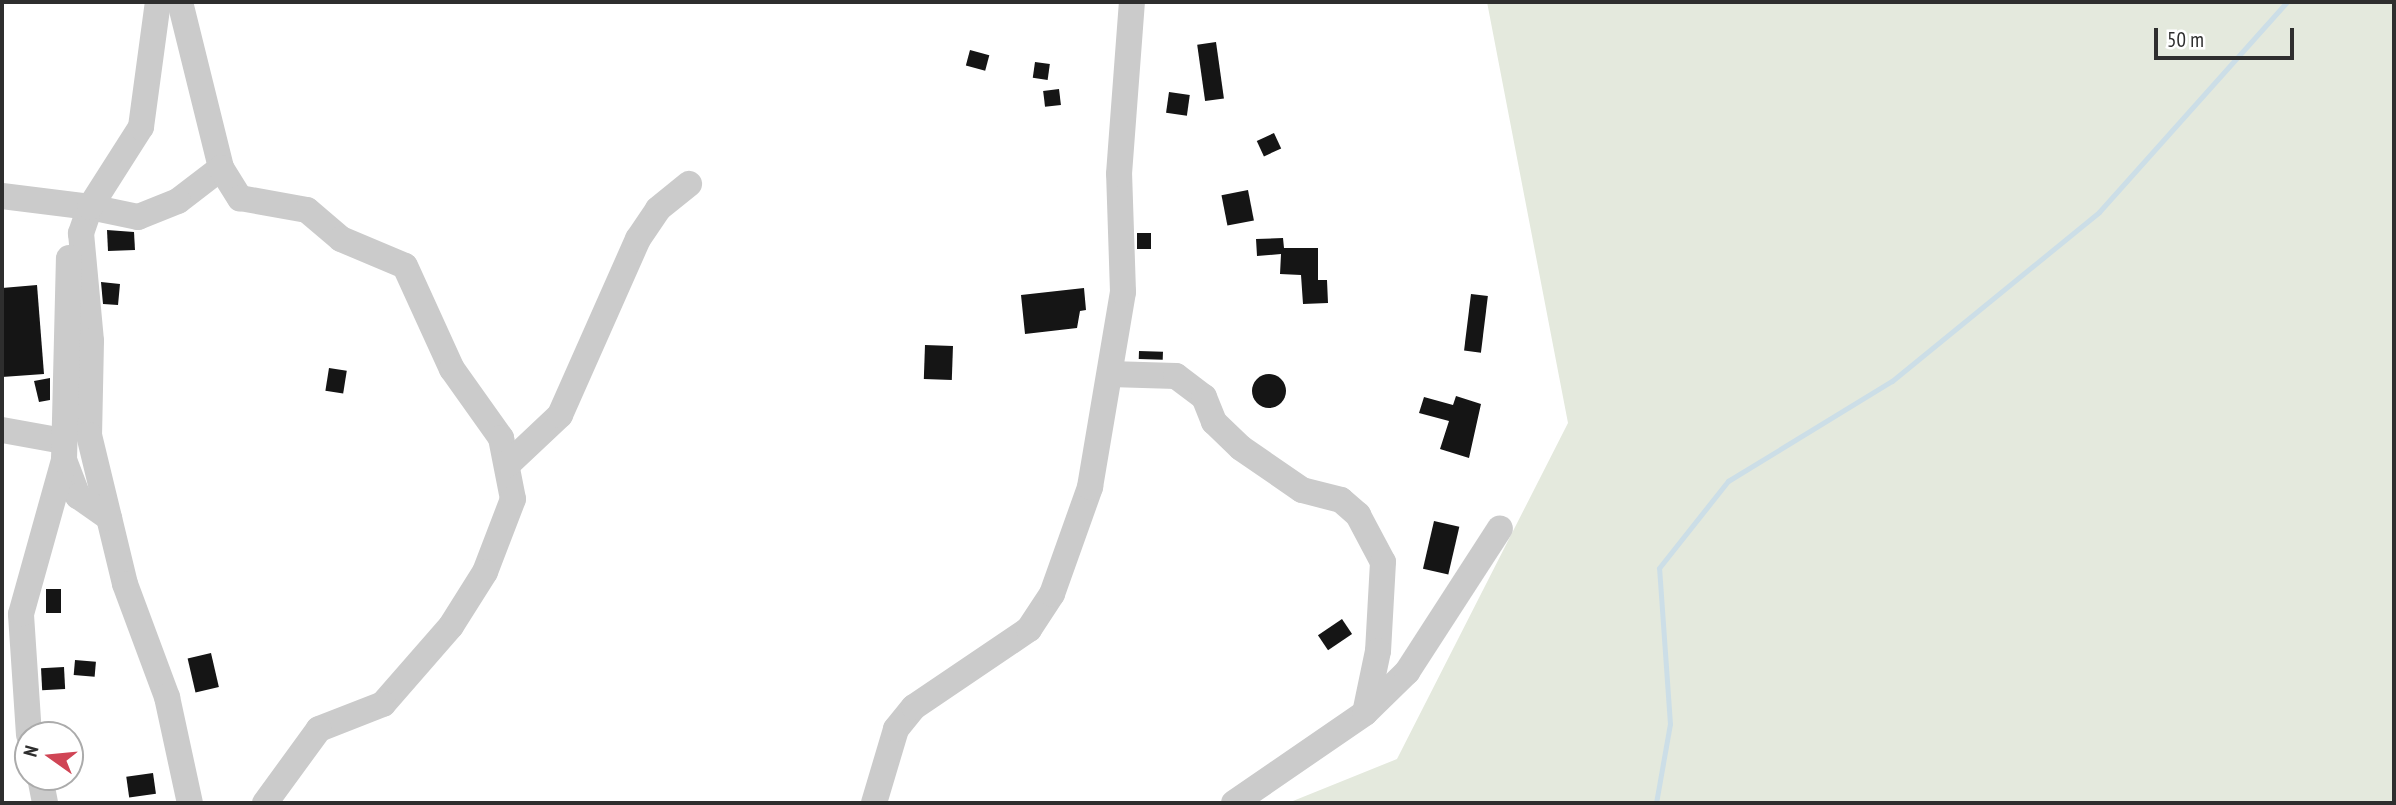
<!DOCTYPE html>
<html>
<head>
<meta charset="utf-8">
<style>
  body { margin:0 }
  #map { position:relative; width:2396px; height:805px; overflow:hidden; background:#fff; font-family:"PT Sans Narrow",sans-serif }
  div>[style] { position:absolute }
  .green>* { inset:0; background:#e4e9dd }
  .stream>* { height:5px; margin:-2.5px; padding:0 2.5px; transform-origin:2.5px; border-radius:2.5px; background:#ccdee7 }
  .building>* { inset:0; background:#151515; transform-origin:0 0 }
  .round { border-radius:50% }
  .minor>* { height:26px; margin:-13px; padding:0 13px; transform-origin:13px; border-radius:13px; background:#cbcbcb }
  span { translate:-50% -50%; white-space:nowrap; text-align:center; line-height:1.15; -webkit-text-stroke:7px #fff; paint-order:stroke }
  .frame { position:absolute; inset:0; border:4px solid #2e2e2e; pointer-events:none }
  .north { position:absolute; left:14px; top:721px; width:70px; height:70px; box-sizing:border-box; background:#fff; border:2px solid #ababab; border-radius:50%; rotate:285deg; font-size:19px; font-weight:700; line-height:28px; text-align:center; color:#2e2e2e }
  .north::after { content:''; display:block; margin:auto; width:24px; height:32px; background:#d04555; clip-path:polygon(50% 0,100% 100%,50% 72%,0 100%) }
  .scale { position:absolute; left:2154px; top:28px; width:140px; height:32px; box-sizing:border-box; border:4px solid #2e2e2e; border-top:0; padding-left:9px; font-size:21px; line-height:24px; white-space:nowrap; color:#2e2e2e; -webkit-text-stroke:5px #fff; paint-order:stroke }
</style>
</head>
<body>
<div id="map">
  <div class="green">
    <div style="clip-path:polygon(1487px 2px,2394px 2px,2394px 803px,1288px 803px,1397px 759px,1568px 423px)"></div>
  </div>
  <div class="stream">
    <div style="left:1656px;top:803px;width:80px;rotate:-80deg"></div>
    <div style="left:1670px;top:724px;width:156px;rotate:-94deg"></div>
    <div style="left:1659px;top:568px;width:111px;rotate:-51.6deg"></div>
    <div style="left:1728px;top:481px;width:192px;rotate:-31.4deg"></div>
    <div style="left:1892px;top:381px;width:267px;rotate:-39.2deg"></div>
    <div style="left:2099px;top:212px;width:282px;rotate:-48.2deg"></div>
  </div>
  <div class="building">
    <div style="left:1216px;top:42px;width:57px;height:19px;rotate:82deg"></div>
    <div style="left:970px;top:50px;width:20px;height:16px;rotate:15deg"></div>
    <div style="left:1035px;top:62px;width:15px;height:16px;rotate:8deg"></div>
    <div style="left:1059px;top:89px;width:16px;height:16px;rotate:83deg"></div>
    <div style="left:1169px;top:92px;width:21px;height:21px;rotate:8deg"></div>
    <div style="left:1274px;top:133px;width:17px;height:19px;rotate:65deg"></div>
    <div style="left:1248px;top:190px;width:31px;height:27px;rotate:79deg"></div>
    <div style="clip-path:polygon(107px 230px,134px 232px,135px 250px,108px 251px)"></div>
    <div style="left:1151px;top:233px;width:16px;height:14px;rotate:90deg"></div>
    <div style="clip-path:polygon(1283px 238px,1284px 248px,1318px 248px,1318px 280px,1327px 280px,1328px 303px,1303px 304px,1301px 275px,1280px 274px,1281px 254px,1257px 256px,1256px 239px)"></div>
    <div style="clip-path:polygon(101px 282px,120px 284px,118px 305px,103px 304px)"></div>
    <div style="clip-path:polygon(37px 285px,44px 374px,2px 377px,2px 288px)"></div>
    <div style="clip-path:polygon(1084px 288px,1086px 310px,1080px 311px,1077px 328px,1025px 334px,1021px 295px)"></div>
    <div style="left:1471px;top:294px;width:17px;height:57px;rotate:7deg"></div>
    <div style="left:925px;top:345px;width:28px;height:34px;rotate:2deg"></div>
    <div style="left:1139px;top:351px;width:24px;height:8px;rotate:2deg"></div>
    <div style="left:329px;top:368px;width:18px;height:23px;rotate:9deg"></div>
    <div class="round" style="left:1252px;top:374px;width:34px;height:34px"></div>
    <div style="clip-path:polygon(50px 378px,50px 400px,39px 402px,34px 381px)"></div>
    <div style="clip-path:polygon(1456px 396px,1481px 404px,1469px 458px,1440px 449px,1449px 421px,1419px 413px,1424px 397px,1453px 405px)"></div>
    <div style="left:1434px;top:521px;width:26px;height:49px;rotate:13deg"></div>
    <div style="left:46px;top:589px;width:15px;height:24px"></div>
    <div style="left:1342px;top:619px;width:18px;height:29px;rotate:56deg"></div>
    <div style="left:211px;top:653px;width:35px;height:24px;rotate:77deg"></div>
    <div style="left:75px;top:660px;width:21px;height:15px;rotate:5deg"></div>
    <div style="left:64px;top:667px;width:22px;height:23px;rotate:87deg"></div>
    <div style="left:153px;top:773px;width:21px;height:27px;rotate:82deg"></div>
  </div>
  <div class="minor">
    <div style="left:180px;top:2px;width:171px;rotate:76.1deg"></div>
    <div style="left:221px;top:168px;width:54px;rotate:142.5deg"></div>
    <div style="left:178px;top:201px;width:43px;rotate:158.2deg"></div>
    <div style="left:138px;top:217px;width:49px;rotate:-168.2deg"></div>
    <div style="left:90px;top:207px;width:28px;rotate:109deg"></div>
    <div style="left:81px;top:233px;width:108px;rotate:84.7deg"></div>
    <div style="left:91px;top:341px;width:94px;rotate:91.2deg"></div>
    <div style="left:89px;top:435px;width:153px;rotate:76.4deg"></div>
    <div style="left:125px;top:584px;width:121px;rotate:69.6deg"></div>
    <div style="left:167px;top:697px;width:108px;rotate:77.8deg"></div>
    <div style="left:221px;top:168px;width:36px;rotate:58deg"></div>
    <div style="left:240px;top:198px;width:68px;rotate:10.2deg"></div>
    <div style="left:307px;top:210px;width:45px;rotate:40.5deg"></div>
    <div style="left:341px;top:239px;width:69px;rotate:22.9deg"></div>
    <div style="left:405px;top:266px;width:113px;rotate:65.5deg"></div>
    <div style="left:452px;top:369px;width:85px;rotate:54.6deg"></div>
    <div style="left:501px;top:438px;width:62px;rotate:78.9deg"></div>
    <div style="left:513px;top:499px;width:78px;rotate:111deg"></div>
    <div style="left:485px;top:572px;width:64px;rotate:122.2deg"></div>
    <div style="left:451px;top:626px;width:103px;rotate:131.1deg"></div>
    <div style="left:383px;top:704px;width:69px;rotate:158.7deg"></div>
    <div style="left:319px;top:729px;width:92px;rotate:126.1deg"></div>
    <div style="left:2px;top:196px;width:89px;rotate:7.1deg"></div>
    <div style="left:90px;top:207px;width:95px;rotate:-57.5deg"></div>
    <div style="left:141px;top:127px;width:126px;rotate:-82.3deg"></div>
    <div style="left:1110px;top:374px;width:66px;rotate:1.7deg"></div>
    <div style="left:1176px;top:376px;width:35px;rotate:37deg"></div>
    <div style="left:1204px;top:397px;width:27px;rotate:68deg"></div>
    <div style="left:1214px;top:422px;width:37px;rotate:44deg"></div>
    <div style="left:1241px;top:448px;width:74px;rotate:34.5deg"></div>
    <div style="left:1302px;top:490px;width:40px;rotate:14.4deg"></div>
    <div style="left:1341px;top:500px;width:23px;rotate:41deg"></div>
    <div style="left:1358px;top:515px;width:53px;rotate:62deg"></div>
    <div style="left:1383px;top:562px;width:89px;rotate:93.2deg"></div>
    <div style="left:1378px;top:651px;width:63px;rotate:101.8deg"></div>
    <div style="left:2px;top:430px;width:62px;rotate:10.2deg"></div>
    <div style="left:64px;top:460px;width:39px;rotate:69deg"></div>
    <div style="left:78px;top:496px;width:38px;rotate:35deg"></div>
    <div style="left:507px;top:465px;width:73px;rotate:-43.3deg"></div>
    <div style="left:560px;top:415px;width:193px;rotate:-66.1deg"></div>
    <div style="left:638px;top:239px;width:36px;rotate:-56deg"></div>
    <div style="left:658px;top:209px;width:40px;rotate:-39deg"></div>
    <div style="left:29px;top:735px;width:121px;rotate:-93.8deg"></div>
    <div style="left:21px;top:614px;width:160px;rotate:-74.4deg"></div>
    <div style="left:64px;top:460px;width:202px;rotate:-88.6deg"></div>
    <div style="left:40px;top:777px;width:26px;rotate:79deg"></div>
    <div style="left:874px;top:803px;width:77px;rotate:-73.4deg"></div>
    <div style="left:896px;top:729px;width:28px;rotate:-51deg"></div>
    <div style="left:914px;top:707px;width:139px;rotate:-34.1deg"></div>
    <div style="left:1029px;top:629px;width:42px;rotate:-56.7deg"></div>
    <div style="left:1052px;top:594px;width:114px;rotate:-70.4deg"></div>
    <div style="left:1090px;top:487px;width:198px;rotate:-80.4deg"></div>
    <div style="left:1123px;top:292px;width:118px;rotate:-91.9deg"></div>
    <div style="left:1119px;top:174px;width:172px;rotate:-85.7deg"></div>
    <div style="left:1234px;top:803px;width:159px;rotate:-34.5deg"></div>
    <div style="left:1365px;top:713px;width:59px;rotate:-44.3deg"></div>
    <div style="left:1407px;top:672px;width:171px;rotate:-57.1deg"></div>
  </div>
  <div class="frame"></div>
  <div class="north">N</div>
  <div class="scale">50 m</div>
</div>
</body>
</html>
